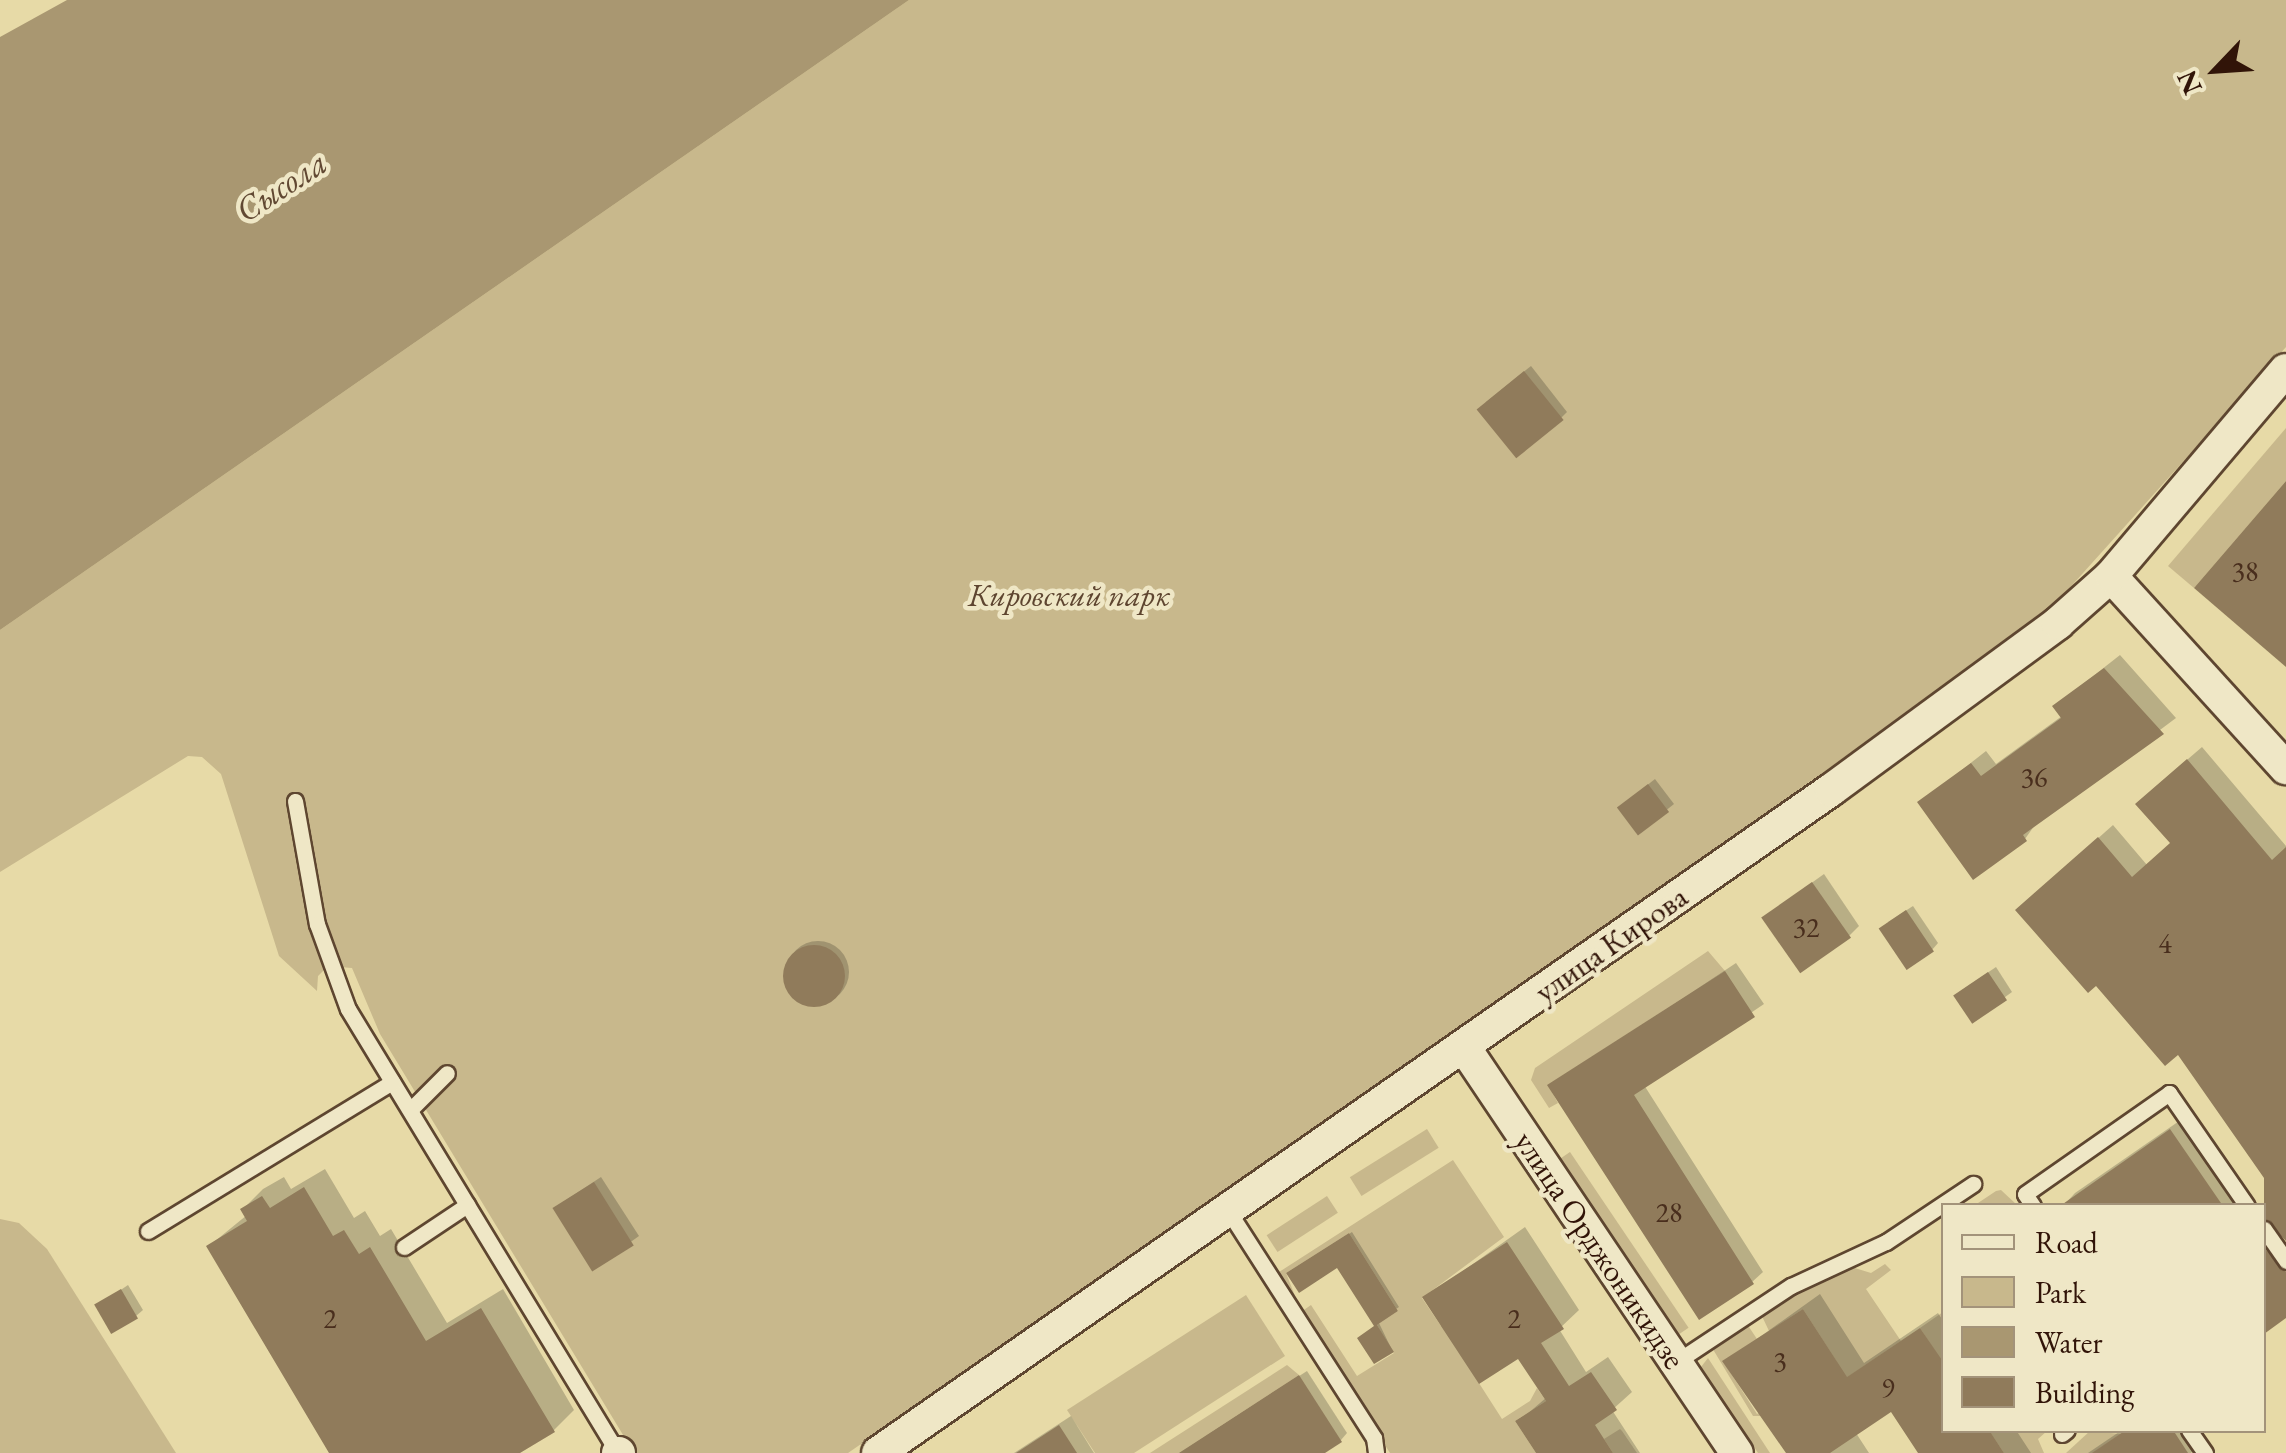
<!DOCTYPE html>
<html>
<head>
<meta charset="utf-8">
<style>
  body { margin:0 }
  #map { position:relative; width:2286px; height:1453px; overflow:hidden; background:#e7daa7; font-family:"EB Garamond",serif }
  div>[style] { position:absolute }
  .green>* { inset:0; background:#c8b88c; transform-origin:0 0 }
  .water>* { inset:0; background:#a99771 }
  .shadow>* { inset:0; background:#0003 }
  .round { border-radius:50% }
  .building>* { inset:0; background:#907b5b; transform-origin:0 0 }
  .roads { filter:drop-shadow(2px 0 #5e4630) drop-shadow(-2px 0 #5e4630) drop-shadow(0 2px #5e4630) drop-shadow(0 -2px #5e4630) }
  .lane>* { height:15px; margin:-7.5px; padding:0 7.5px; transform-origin:7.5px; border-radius:7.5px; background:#efe7c6 }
  .street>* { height:32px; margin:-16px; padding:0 16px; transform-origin:16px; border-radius:16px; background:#efe7c6 }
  span { translate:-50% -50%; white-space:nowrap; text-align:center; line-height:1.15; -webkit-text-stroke:9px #efe7c6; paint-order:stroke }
  .number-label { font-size:28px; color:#492e1d }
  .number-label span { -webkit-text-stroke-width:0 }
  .park-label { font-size:32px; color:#5e4530; font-style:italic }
  .street-label { font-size:32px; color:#311408 }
  .water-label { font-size:35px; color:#614832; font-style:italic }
  .legend { position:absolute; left:1941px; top:1203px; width:325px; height:230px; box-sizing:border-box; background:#efe7c6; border:2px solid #a3937a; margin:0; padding:12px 18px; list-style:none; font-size:30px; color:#311408 }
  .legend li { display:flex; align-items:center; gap:20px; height:50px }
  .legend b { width:50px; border:2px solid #a3937a }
  .north { position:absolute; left:2166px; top:20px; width:100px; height:100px; -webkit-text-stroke:8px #efe7c6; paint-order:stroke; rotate:245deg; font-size:28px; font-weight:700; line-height:40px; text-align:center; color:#311408 }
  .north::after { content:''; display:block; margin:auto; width:35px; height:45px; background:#311408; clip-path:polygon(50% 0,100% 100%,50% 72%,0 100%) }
</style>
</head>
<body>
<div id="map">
  <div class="green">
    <div style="clip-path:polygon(909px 0,2286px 0,2286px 347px,2048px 612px,1505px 999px,848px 1453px,634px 1453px,380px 1034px,352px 968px,328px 966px,318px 976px,317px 991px,279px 956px,221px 774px,202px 757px,188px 756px,0 872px,0 630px)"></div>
    <div style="clip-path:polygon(2286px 428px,2286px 481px,2194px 588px,2168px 566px)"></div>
    <div style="clip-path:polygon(1708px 951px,1725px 971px,1548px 1085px,1558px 1103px,1549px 1108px,1531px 1080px,1535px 1068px)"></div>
    <div style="left:1427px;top:1129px;width:22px;height:91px;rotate:58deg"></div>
    <div style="left:1570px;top:1152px;width:212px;height:12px;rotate:56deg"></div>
    <div style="clip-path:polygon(1453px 1160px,1504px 1237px,1422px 1298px,1441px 1326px,1467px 1309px,1461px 1355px,1502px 1419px,1530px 1401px,1537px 1388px,1546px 1401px,1515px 1421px,1536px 1453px,1390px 1453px,1301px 1312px,1311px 1305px,1357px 1376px,1394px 1353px,1377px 1325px,1398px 1311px,1349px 1233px,1286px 1273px,1295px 1296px,1276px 1274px)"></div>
    <div style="clip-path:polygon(2001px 1190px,2017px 1205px,1975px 1205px,1996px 1191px)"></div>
    <div style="left:1327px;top:1196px;width:20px;height:72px;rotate:57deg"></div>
    <div style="clip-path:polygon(0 1219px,19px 1223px,47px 1249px,176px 1453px,0 1453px)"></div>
    <div style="clip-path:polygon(1885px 1264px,1891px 1270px,1866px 1289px,1901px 1341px,1770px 1429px,1761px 1416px,1753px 1416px,1711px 1346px,1747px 1324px,1757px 1339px,1723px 1361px,1757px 1414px,1837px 1362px,1803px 1309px,1769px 1331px,1760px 1312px,1845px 1265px,1871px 1273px)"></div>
    <div style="clip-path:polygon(1246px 1295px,1285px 1356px,1134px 1453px,1095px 1453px,1067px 1410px)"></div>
    <div style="clip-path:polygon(1943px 1312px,1943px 1363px,1920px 1328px)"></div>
    <div style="clip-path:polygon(1708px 1358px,1770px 1453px,1758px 1453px,1701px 1367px)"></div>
    <div style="clip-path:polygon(1287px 1365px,1299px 1375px,1179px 1453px,1150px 1453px)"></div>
    <div style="clip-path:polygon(1620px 1429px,1622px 1431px,1637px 1453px,1613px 1453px,1604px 1439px)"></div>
    <div style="clip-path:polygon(2047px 1431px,2038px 1439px,2044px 1453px,2004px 1453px,1990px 1432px)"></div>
    <div style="clip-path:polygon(2090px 1431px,2121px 1434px,2093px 1453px,2066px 1453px)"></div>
  </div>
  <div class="water">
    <div style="clip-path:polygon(67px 0,909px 0,0 630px,0 37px)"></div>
  </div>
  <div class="shadow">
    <div style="clip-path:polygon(1531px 366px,1567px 412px,1561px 418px,1486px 402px)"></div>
    <div style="clip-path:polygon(2120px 655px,2176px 718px,2037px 822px,2025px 839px,1921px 802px,1986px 751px,1996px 764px,2062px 716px,2055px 706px)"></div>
    <div style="clip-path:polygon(2202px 747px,2286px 846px,2286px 1206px,2178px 1051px,2032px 897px,2113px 825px,2147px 865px,2173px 842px,2152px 790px)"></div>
    <div style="clip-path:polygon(1655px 779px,1674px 804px,1639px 832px,1627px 801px)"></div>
    <div style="clip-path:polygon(1824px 874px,1859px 926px,1849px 936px,1764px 917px)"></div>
    <div style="clip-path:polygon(1913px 906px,1938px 943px,1932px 950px,1888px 922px)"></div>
    <div class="round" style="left:787px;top:941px;width:62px;height:62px"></div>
    <div style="clip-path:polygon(1736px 963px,1764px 1004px,1644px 1085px,1763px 1272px,1752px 1282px,1551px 1086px)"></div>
    <div style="clip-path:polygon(1996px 967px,2012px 992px,1972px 1021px,1962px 990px)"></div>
    <div style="clip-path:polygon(2185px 1117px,2247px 1206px,2063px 1206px,2075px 1193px)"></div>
    <div style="clip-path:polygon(325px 1169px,354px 1218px,365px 1211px,380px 1236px,391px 1229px,447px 1323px,503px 1289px,574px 1410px,554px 1430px,515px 1453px,332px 1453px,209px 1246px,247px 1215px,243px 1209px,263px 1189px,284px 1177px,291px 1189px)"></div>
    <div style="clip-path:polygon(601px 1177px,639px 1236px,594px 1268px,563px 1202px)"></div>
    <div style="clip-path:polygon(2271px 1226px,2286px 1245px,2286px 1315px,2264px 1331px,2264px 1230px)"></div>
    <div style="clip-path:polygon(1525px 1227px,1579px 1310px,1559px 1329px,1586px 1372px,1608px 1357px,1632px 1392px,1612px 1410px,1640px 1453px,1538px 1453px,1518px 1422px,1547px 1397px,1518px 1355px,1425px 1298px)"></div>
    <div style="clip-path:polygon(1352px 1232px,1399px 1307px,1378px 1321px,1392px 1350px,1337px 1265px,1292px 1271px)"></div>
    <div style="clip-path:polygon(128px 1285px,143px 1310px,136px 1316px,97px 1306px)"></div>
    <div style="clip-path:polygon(1820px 1294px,1864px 1363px,1938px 1313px,1944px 1322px,1944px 1430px,2016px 1430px,2031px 1453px,1922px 1453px,1892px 1409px,1856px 1433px,1869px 1453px,1787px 1453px,1726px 1361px)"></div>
    <div style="clip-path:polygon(1307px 1371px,1347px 1433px,1341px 1440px,1320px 1453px,1179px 1453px)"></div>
    <div style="clip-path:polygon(1071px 1416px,1094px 1453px,1014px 1453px)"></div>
    <div style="clip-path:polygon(2122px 1430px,2200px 1430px,2205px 1438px,2191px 1453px,2088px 1453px)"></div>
  </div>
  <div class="building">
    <div style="left:1524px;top:371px;width:63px;height:61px;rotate:51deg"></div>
    <div style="clip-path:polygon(2286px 481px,2286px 667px,2194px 588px)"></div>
    <div style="clip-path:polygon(2104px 668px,2164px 734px,2023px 835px,2027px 841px,1973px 880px,1917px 802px,1971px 763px,1981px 776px,2061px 718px,2052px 706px)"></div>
    <div style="clip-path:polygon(2187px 759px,2272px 860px,2286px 847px,2286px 1241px,2264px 1218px,2264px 1178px,2178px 1055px,2165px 1066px,2096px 986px,2088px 993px,2015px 910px,2098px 837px,2132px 877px,2170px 843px,2135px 804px)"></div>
    <div style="left:1648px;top:784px;width:35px;height:39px;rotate:53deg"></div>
    <div style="left:1812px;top:882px;width:68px;height:62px;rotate:55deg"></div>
    <div style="left:1906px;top:910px;width:50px;height:33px;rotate:56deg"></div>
    <div class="round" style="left:783px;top:945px;width:62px;height:62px"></div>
    <div style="clip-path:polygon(1725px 971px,1755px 1017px,1634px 1095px,1754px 1284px,1699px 1320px,1547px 1085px)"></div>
    <div style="left:1988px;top:972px;width:34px;height:42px;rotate:56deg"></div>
    <div style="clip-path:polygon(2170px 1129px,2223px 1206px,2060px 1206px)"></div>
    <div style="left:594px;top:1182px;width:75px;height:49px;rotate:58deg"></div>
    <div style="clip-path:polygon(304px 1187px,333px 1236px,344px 1230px,359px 1254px,370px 1247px,426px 1341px,481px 1308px,555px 1432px,520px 1453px,329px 1453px,206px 1246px,247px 1221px,240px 1209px,262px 1196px,270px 1208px)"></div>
    <div style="clip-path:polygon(1349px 1233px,1398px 1311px,1377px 1325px,1394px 1352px,1374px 1364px,1357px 1338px,1374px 1326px,1337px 1268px,1299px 1293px,1286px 1273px)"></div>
    <div style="clip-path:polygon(1507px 1242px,1564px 1329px,1541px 1343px,1569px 1386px,1591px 1372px,1617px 1410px,1595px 1425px,1613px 1453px,1536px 1453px,1515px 1421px,1546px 1401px,1518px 1359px,1479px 1384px,1422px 1297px)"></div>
    <div style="clip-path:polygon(2264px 1248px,2286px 1272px,2286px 1318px,2264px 1334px)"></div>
    <div style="left:121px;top:1289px;width:34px;height:31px;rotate:60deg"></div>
    <div style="clip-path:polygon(1803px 1309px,1847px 1377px,1920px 1328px,1944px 1363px,1944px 1430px,1989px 1430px,2004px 1453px,1918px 1453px,1891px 1412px,1830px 1453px,1786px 1453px,1722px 1361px)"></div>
    <div style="clip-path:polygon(1299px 1375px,1342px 1442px,1325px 1453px,1179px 1453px)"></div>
    <div style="clip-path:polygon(1059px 1425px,1077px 1453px,1016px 1453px)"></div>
    <div style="clip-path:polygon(2126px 1430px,2173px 1430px,2188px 1453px,2092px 1453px)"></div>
  </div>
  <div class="roads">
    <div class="lane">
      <div style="left:295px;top:801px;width:125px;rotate:79.9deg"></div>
      <div style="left:317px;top:924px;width:90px;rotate:70deg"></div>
      <div style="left:348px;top:1009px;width:520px;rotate:58.7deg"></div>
      <div style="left:410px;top:1110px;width:52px;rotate:-45deg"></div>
      <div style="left:2033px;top:1206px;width:14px;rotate:-124deg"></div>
      <div style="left:2025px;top:1194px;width:176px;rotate:-35deg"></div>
      <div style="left:2169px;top:1093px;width:137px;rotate:55.4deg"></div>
      <div style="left:1229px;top:1212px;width:269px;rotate:57.3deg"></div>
      <div style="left:1374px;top:1438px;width:15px;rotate:82deg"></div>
      <div style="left:2264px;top:1229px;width:39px;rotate:55deg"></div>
      <div style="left:148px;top:1231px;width:286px;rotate:-31.4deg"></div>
      <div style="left:404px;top:1247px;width:76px;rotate:-33.7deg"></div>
      <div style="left:1676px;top:1362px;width:138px;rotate:-33.5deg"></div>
      <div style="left:1791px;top:1286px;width:105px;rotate:-24.9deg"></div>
      <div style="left:1886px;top:1242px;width:105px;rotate:-33.7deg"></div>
      <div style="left:2189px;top:1430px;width:28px;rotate:55deg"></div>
      <div style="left:2062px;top:1434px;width:6px;rotate:-39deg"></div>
    </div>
    <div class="street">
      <div style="left:2111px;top:576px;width:260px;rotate:47.7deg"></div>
      <div style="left:1464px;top:1047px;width:489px;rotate:56.1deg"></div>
      <div style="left:618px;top:1453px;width:1px"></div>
      <div style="left:878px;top:1453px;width:1161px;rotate:-34.83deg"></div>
      <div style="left:1831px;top:790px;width:282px;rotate:-36.3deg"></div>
      <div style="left:2058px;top:623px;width:71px;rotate:-41.6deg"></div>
      <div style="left:2111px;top:576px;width:270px;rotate:-49.7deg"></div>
    </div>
  </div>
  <div class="number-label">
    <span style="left:2245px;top:571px">38</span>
    <span style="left:2034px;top:777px">36</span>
    <span style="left:1806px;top:927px">32</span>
    <span style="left:2165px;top:943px">4</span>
    <span style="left:1669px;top:1212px">28</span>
    <span style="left:330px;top:1318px">2</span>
    <span style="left:1514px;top:1318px">2</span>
    <span style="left:1780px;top:1361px">3</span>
    <span style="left:1888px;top:1387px">9</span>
  </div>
  <div class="park-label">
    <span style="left:1069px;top:595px">Кировский парк</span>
  </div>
  <div class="street-label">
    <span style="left:1611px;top:944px;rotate:-35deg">улица Кирова</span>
    <span style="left:1600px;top:1250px;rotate:56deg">улица Орджоникидзе</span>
  </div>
  <div class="water-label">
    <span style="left:281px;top:186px;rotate:-33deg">Сысола</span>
  </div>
  <ul class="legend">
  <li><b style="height:12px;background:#efe7c6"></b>Road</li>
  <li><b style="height:28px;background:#c8b88c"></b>Park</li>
  <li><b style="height:28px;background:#a99771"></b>Water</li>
  <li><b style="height:28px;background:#907b5b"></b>Building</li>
  </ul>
  <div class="north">N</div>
</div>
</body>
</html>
